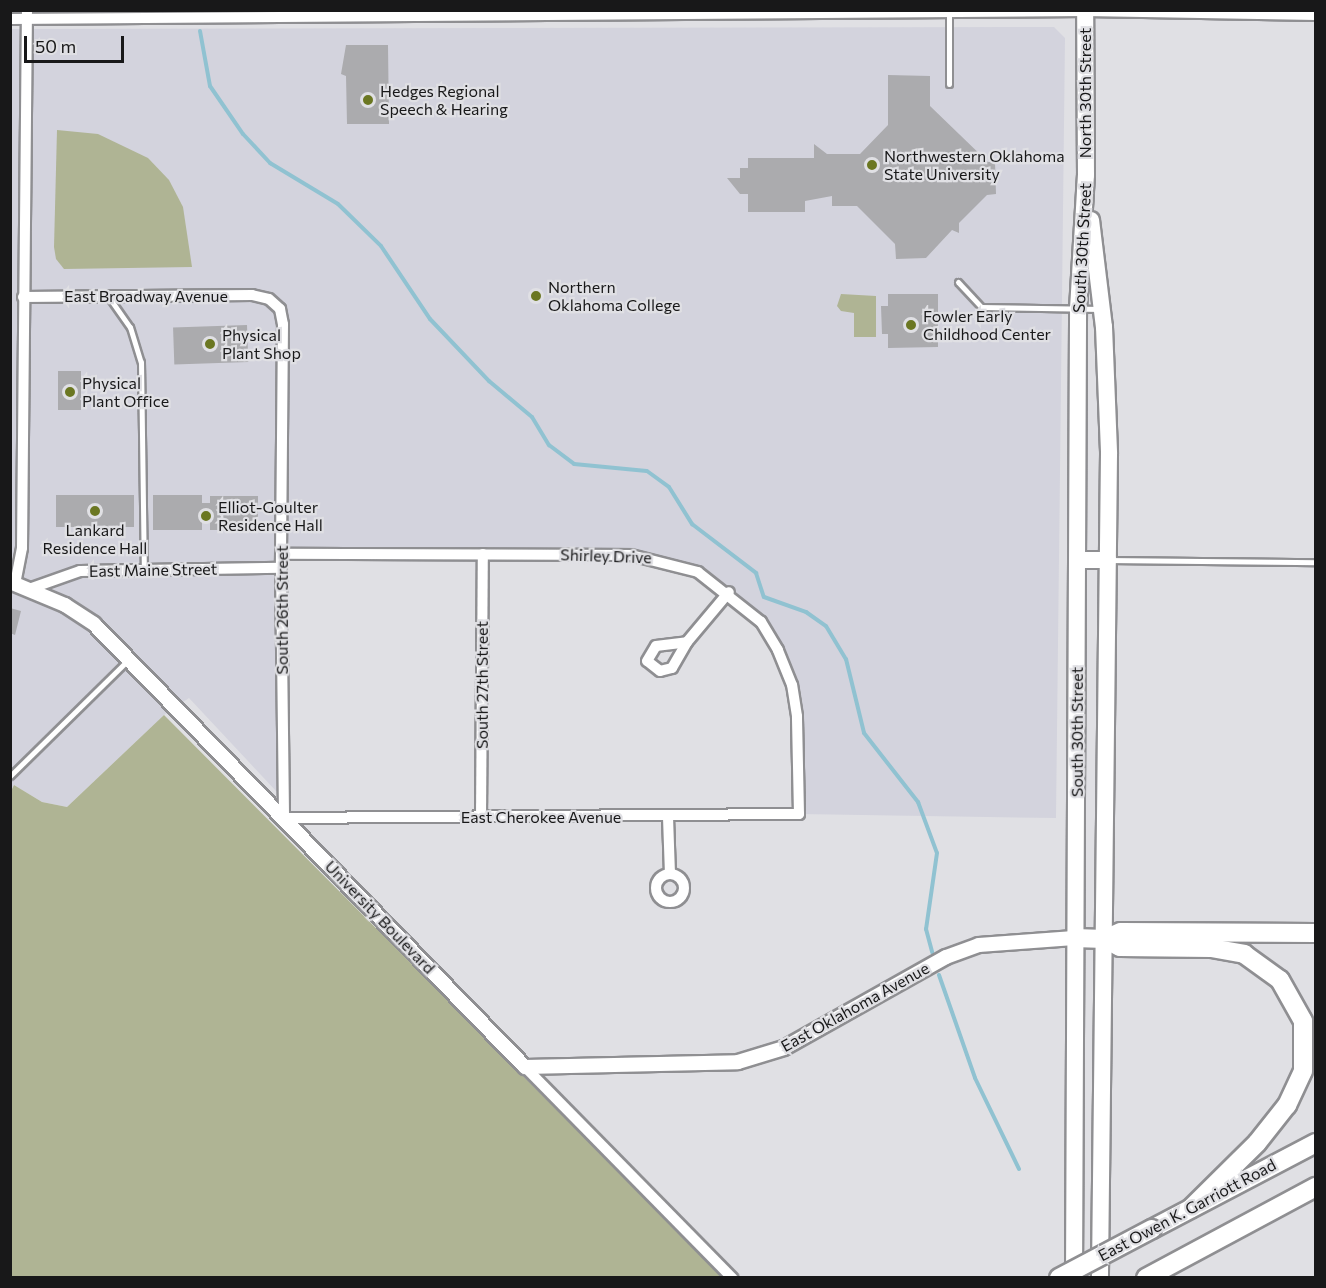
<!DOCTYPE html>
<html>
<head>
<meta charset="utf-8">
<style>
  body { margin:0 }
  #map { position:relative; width:1326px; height:1288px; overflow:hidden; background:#e0e0e4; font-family:Commissioner,sans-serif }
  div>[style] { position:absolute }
  .built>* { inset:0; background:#d3d3dd }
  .green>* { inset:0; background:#afb494 }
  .stream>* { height:4px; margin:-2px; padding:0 2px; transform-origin:2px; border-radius:2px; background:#90c2d1 }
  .building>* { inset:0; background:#ababae; transform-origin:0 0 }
  .roads { filter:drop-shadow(2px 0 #8f8f92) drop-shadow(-2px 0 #8f8f92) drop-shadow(0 2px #8f8f92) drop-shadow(0 -2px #8f8f92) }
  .service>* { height:5px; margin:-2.5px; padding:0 2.5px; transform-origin:2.5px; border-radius:2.5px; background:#fff }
  .minor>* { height:10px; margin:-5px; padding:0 5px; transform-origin:5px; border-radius:5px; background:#fff }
  .minor>.ring { margin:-5px; padding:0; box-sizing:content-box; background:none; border:10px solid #fff; border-radius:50% }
  .tertiary>* { height:14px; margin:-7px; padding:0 7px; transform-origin:7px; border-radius:7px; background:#fff }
  .primary>* { height:16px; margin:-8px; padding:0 8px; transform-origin:8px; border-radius:8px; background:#fff }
  .trunk>* { height:18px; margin:-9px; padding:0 9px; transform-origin:9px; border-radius:9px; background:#fff }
  .bridges { filter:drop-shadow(2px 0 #8f8f92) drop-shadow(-2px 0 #8f8f92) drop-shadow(0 2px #8f8f92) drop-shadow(0 -2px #8f8f92) }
  .trunk-bridge>* { height:18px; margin:-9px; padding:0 9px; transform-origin:9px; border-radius:9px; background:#fff }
  .dots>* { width:16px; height:16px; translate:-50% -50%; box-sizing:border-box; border:3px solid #e0e0e4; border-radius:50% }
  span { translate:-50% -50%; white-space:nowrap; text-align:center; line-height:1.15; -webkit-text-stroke:4.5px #e0e0e4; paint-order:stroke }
  .poi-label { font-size:16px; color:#181819 }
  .left { translate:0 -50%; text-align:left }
  .street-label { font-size:16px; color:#181819 }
  .frame { position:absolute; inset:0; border:12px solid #181819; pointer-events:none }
  .scale { position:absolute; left:24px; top:36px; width:100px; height:27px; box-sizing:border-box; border:3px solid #181819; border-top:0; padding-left:8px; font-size:18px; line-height:21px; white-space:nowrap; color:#181819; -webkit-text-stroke:4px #e0e0e4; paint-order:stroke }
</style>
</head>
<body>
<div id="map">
  <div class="built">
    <div style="clip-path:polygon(1054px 27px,1065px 38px,1056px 818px,799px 814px,797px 716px,778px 650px,729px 592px,663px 559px,281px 554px,290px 806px,189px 698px,164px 715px,67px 807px,42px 802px,14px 785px,11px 791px,11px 29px)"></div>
  </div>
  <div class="green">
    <div style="clip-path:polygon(57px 130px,98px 134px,148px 158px,169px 180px,183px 207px,192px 267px,64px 269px,56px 259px,54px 247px)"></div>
    <div style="clip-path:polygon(841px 294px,876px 296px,876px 337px,854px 337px,854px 313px,841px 311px,837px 306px)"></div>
    <div style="clip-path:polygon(164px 715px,723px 1277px,11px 1277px,11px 791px,14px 785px,42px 802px,67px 807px)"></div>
  </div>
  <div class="stream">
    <div style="left:200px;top:31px;width:56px;rotate:79.7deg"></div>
    <div style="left:210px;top:86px;width:58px;rotate:55.5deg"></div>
    <div style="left:243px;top:134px;width:40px;rotate:47deg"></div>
    <div style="left:270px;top:163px;width:79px;rotate:31.1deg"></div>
    <div style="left:338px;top:204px;width:60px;rotate:44.3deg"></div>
    <div style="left:381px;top:246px;width:88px;rotate:56.1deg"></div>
    <div style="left:430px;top:319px;width:86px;rotate:46.4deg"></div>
    <div style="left:489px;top:381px;width:56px;rotate:39.9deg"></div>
    <div style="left:532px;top:417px;width:33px;rotate:59deg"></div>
    <div style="left:549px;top:445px;width:31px;rotate:37deg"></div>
    <div style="left:574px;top:464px;width:73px;rotate:5.5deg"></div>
    <div style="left:647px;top:471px;width:27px;rotate:36deg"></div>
    <div style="left:669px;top:487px;width:44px;rotate:58.1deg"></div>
    <div style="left:692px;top:524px;width:81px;rotate:37.4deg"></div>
    <div style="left:756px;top:573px;width:25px;rotate:72deg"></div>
    <div style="left:764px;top:597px;width:45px;rotate:19.7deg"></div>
    <div style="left:806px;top:612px;width:24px;rotate:35deg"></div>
    <div style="left:826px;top:626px;width:39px;rotate:59deg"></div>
    <div style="left:846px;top:659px;width:76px;rotate:76.3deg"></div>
    <div style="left:864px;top:733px;width:88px;rotate:52deg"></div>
    <div style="left:918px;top:802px;width:54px;rotate:69.6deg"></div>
    <div style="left:937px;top:853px;width:77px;rotate:98.2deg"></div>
    <div style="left:926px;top:929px;width:24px;rotate:75deg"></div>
    <div style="left:939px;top:975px;width:109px;rotate:70.7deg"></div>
    <div style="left:975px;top:1078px;width:101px;rotate:64.2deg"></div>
  </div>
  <div class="building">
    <div style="clip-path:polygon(346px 45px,388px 45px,389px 124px,347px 124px,346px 76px,341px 74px)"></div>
    <div style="clip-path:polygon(888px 75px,930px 76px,930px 106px,988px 162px,995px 162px,996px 194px,987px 195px,959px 223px,959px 233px,952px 230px,926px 258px,896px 259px,895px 244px,857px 206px,832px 206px,832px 196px,805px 201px,805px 212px,748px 212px,748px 194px,740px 194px,727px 178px,740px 178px,740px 168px,748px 168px,748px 158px,814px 158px,814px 144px,827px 154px,860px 154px,888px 125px)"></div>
    <div style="clip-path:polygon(888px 294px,938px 294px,938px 347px,888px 348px,888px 334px,882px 334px,881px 306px,888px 306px)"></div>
    <div style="left:247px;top:325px;width:37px;height:74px;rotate:88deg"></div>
    <div style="left:81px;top:371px;width:39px;height:23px;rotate:90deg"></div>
    <div style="left:56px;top:495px;width:78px;height:32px"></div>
    <div style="clip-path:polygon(153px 495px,202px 495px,202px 503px,210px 503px,210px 496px,258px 496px,258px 530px,210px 530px,210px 523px,202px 523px,202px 530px,153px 530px)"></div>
    <div style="clip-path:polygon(10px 608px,21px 611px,15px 635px,10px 633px)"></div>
  </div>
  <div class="roads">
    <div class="service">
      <div style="left:949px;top:12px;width:72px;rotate:90deg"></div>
      <div style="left:958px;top:282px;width:34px;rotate:47deg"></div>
      <div style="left:981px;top:307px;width:120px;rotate:1deg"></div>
      <div style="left:108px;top:296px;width:38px;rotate:55deg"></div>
      <div style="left:130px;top:327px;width:37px;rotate:73deg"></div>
      <div style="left:141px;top:362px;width:209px;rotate:89.2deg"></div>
      <div style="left:1110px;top:560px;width:206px;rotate:0.6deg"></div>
      <div style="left:10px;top:776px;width:164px;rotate:-44.5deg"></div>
    </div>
    <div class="minor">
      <div style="left:10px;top:19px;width:1075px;rotate:-0.43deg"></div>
      <div style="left:1085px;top:11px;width:231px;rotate:1deg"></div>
      <div style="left:23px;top:297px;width:229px;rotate:-0.5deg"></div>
      <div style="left:252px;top:295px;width:17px;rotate:13deg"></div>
      <div style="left:269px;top:299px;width:15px;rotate:42deg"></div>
      <div style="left:280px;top:309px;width:15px;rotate:79deg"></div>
      <div style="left:283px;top:324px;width:244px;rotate:90.5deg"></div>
      <div style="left:281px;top:568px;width:250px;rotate:89.3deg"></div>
      <div style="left:284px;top:818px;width:515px;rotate:-0.45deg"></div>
      <div style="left:799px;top:814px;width:98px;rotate:-91.2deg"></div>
      <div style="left:797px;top:716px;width:31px;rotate:-99deg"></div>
      <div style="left:792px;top:685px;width:38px;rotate:-112deg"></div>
      <div style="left:778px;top:650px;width:33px;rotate:-121deg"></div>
      <div style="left:761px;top:622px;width:80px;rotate:-141.6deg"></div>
      <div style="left:698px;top:572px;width:69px;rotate:-165.8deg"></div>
      <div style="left:631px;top:555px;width:350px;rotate:-179.8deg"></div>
      <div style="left:15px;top:584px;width:37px;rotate:-79deg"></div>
      <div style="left:22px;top:548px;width:538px;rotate:-89.47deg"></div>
      <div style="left:29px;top:589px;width:54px;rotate:-19.4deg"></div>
      <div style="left:80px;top:571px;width:201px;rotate:-0.9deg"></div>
      <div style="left:687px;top:642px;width:30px;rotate:120deg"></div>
      <div style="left:672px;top:668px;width:12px;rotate:166deg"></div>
      <div style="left:660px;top:671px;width:16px;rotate:-142deg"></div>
      <div style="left:647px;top:661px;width:17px;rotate:-59deg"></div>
      <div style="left:656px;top:646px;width:31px;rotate:-7deg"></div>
      <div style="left:687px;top:642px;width:65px;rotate:-50deg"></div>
      <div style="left:481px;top:817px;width:263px;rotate:-89.6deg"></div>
      <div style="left:668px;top:817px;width:57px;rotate:88deg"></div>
      <div class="ring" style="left:656px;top:874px;width:18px;height:18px"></div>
      <div style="left:525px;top:1067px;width:296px;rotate:45.5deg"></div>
    </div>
    <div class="tertiary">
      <div style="left:10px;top:582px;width:60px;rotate:22.7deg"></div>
      <div style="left:65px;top:605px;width:35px;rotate:33deg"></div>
      <div style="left:94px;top:624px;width:618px;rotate:45.79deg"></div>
      <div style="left:525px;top:1067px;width:213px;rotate:-1.3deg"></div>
      <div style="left:738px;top:1062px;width:48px;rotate:-16.9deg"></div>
      <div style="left:784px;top:1048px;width:186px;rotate:-29.3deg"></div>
      <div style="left:946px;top:957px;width:35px;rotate:-20deg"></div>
      <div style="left:979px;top:945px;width:95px;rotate:-4.2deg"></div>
    </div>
    <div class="primary">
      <div style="left:1091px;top:220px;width:108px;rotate:83.1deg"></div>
      <div style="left:1104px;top:327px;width:127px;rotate:87.7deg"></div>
      <div style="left:1109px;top:454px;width:824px;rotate:90.63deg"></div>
      <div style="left:1078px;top:560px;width:30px"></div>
      <div style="left:1074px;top:1278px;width:969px;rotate:-89.76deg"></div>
      <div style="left:1078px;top:309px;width:134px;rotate:-86.6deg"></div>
      <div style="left:1086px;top:175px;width:165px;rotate:-90.3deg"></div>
    </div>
    <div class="trunk">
      <div style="left:1074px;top:938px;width:31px;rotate:2deg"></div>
      <div style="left:1105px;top:939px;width:17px;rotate:-24deg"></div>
      <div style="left:1121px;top:932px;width:195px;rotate:0.3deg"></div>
      <div style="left:1105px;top:939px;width:17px;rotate:28deg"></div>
      <div style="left:1120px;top:947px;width:91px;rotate:0.6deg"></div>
      <div style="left:1211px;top:948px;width:34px;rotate:10deg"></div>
      <div style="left:1244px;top:954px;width:44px;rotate:35.8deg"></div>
      <div style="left:1280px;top:980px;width:47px;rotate:60.7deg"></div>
      <div style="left:1303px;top:1021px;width:50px;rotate:90deg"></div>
      <div style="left:1303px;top:1071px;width:38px;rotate:115deg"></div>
      <div style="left:1287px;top:1105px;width:48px;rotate:128.3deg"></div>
      <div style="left:1257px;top:1143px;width:93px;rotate:135.4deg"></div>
      <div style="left:1152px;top:1229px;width:185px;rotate:-27.7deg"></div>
      <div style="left:1146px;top:1278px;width:193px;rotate:-28.2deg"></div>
    </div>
  </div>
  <div class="bridges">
    <div class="trunk-bridge">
      <div style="left:1059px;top:1278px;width:105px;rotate:-27.8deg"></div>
    </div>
  </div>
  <div class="dots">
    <div style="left:368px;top:100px;background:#6b7722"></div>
    <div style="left:872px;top:165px;background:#6b7722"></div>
    <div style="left:536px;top:296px;background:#6b7722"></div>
    <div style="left:911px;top:325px;background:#6b7722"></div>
    <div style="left:210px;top:344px;background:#6b7722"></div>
    <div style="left:70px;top:392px;background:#6b7722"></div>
    <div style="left:95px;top:511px;background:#6b7722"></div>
    <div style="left:206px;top:516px;background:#6b7722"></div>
  </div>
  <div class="poi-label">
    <span class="left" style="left:380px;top:100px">Hedges Regional<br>Speech &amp; Hearing</span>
    <span class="left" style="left:884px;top:165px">Northwestern Oklahoma<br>State University</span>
    <span class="left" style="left:548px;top:296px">Northern<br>Oklahoma College</span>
    <span class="left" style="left:923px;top:325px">Fowler Early<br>Childhood Center</span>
    <span class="left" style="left:222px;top:344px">Physical<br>Plant Shop</span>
    <span class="left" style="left:82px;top:392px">Physical<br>Plant Office</span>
    <span class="left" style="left:218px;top:516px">Elliot-Goulter<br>Residence Hall</span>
    <span style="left:95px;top:539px">Lankard<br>Residence Hall</span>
  </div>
  <div class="street-label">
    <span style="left:1085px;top:93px;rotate:-90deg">North 30th Street</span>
    <span style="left:1082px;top:248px;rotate:-87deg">South 30th Street</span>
    <span style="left:146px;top:296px">East Broadway Avenue</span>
    <span style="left:606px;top:556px;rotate:2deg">Shirley Drive</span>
    <span style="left:153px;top:570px;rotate:-1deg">East Maine Street</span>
    <span style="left:282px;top:610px;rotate:-90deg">South 26th Street</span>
    <span style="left:482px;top:685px;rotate:-90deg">South 27th Street</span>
    <span style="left:1077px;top:732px;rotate:-90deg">South 30th Street</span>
    <span style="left:541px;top:817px">East Cherokee Avenue</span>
    <span style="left:380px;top:917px;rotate:46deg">University Boulevard</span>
    <span style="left:855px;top:1007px;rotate:-29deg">East Oklahoma Avenue</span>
    <span style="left:1187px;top:1210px;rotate:-28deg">East Owen K. Garriott Road</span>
  </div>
  <div class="frame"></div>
  <div class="scale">50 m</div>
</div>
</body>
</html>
